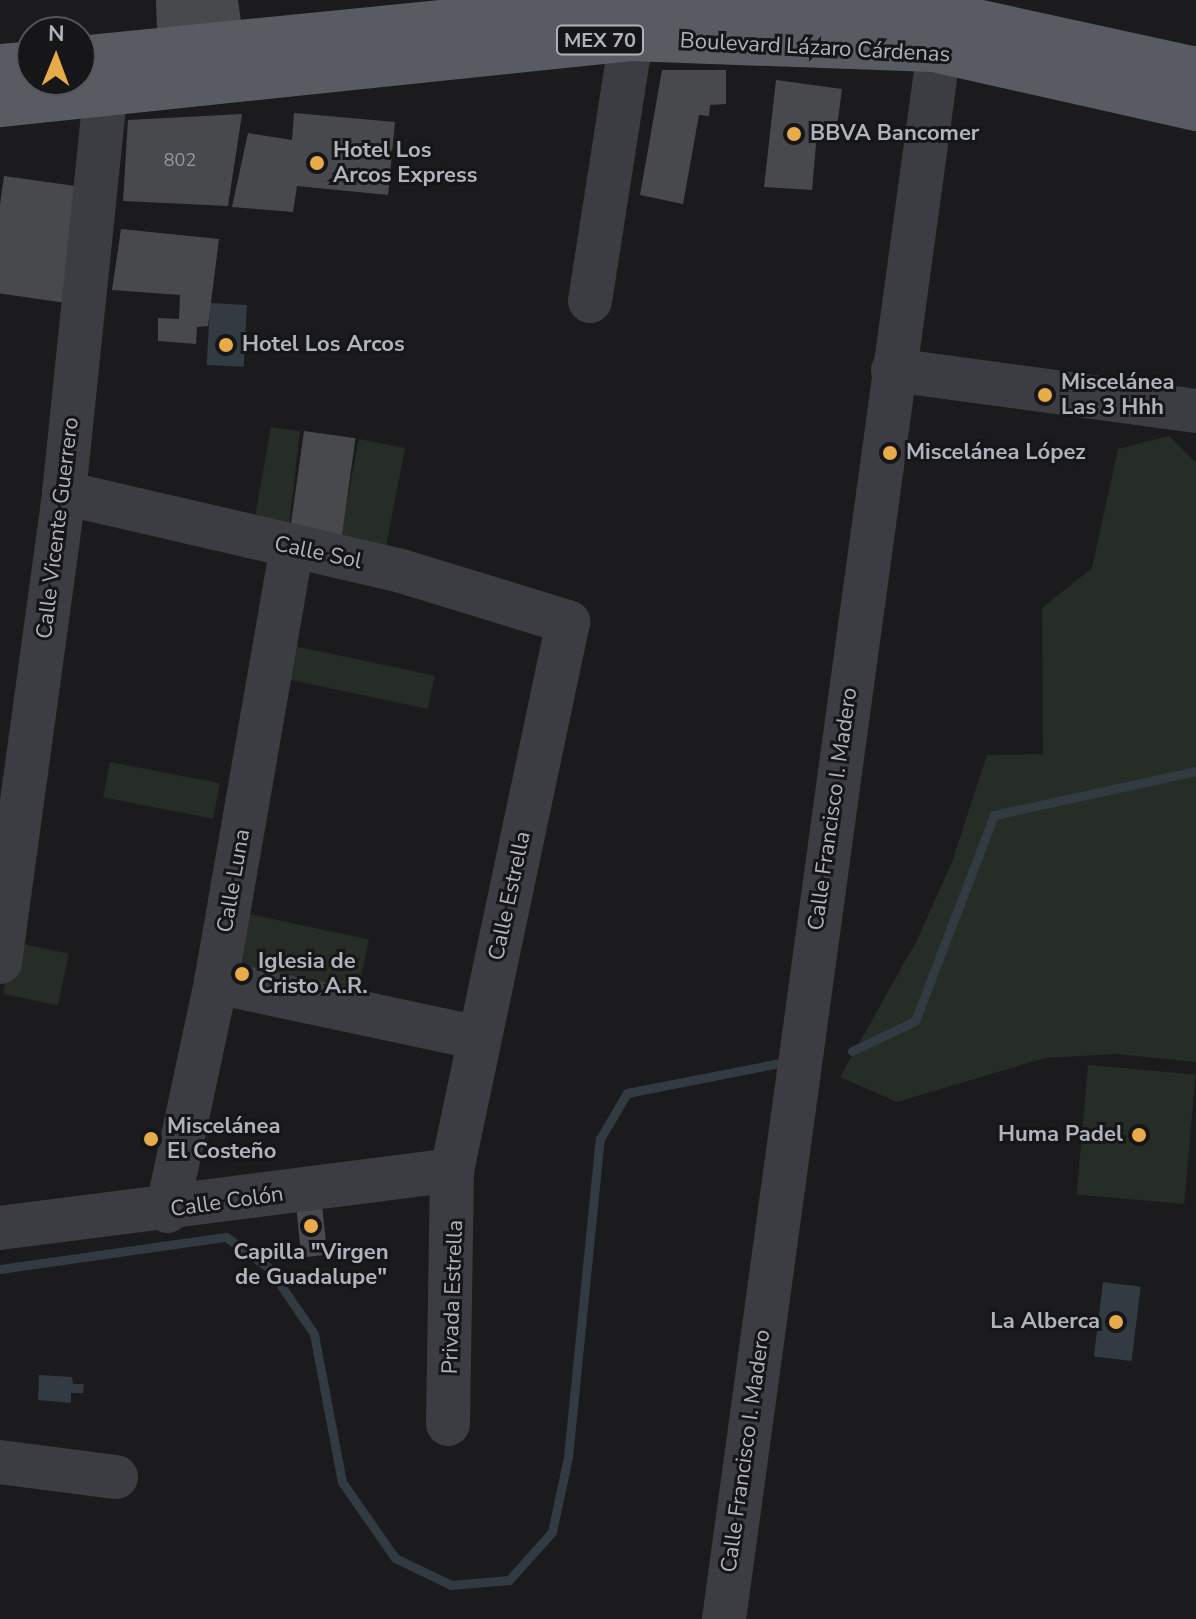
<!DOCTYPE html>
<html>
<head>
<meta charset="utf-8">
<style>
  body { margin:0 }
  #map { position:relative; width:1196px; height:1619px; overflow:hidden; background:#1b1b1d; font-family:"Nunito Sans",sans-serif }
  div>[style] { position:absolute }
  .green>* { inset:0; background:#252d26; transform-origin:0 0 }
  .water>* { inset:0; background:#313b41; transform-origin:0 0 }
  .stream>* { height:9px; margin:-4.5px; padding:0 4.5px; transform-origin:4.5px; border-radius:4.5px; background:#313b41 }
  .building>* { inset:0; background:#48494d; transform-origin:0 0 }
  .minor>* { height:44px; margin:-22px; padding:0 22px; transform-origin:22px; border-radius:22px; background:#3c3d42 }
  .major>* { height:44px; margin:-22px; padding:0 22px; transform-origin:22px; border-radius:22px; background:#585b61 }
  .dots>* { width:22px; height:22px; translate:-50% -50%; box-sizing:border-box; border:4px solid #161618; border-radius:50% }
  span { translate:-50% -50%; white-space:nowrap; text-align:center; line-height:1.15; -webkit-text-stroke:6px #161618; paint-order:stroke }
  .number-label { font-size:18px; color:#9598a0 }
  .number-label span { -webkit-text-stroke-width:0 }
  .shield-label span { padding:2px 6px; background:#161618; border:2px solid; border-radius:6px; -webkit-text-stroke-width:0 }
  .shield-label { font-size:20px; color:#afb3bc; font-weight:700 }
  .street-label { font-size:22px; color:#afb3bc }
  .poi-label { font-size:22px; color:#afb3bc; font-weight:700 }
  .left { translate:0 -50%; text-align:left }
  .right { translate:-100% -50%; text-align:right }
  .north { position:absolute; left:16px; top:16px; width:80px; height:80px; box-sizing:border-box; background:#161618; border:2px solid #53555a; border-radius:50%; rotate:1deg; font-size:22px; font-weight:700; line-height:32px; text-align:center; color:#afb3bc }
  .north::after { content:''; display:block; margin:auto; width:28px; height:36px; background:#e7ab49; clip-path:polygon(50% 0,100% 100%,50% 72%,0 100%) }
</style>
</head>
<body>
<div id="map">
  <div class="green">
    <div style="clip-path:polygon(271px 427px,300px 431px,289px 526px,254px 522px)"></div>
    <div style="clip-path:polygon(1169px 436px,1196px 463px,1196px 1062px,1116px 1054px,1045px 1058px,897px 1102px,840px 1077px,917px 940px,952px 862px,987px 755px,1043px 754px,1042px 608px,1092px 568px,1118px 449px)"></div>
    <div style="left:359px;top:439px;width:47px;height:99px;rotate:11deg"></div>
    <div style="left:290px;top:645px;width:148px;height:34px;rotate:12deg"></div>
    <div style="left:110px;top:762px;width:112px;height:36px;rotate:11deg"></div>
    <div style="left:235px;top:911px;width:137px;height:68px;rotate:12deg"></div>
    <div style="left:14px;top:942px;width:56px;height:53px;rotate:12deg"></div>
    <div style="left:1088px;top:1065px;width:108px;height:130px;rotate:5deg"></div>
  </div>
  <div class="water">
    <div style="left:210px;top:303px;width:37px;height:62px;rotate:3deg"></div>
    <div style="left:1103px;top:1282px;width:38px;height:75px;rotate:7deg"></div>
    <div style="clip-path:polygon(39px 1375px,72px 1377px,73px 1384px,84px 1384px,83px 1393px,71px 1393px,71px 1403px,38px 1400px)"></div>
  </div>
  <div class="stream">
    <div style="left:852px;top:1051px;width:70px;rotate:-25.5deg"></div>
    <div style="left:915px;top:1021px;width:221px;rotate:-69deg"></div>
    <div style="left:994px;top:815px;width:207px;rotate:-12.3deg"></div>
    <div style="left:0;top:1269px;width:228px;rotate:-8.1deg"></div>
    <div style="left:226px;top:1237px;width:53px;rotate:35.8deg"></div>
    <div style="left:269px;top:1268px;width:80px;rotate:55.7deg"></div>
    <div style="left:314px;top:1334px;width:151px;rotate:79.3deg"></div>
    <div style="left:342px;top:1482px;width:93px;rotate:55.1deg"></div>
    <div style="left:395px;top:1558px;width:62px;rotate:25.7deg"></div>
    <div style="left:451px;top:1585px;width:58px;rotate:-4.9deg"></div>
    <div style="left:509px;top:1580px;width:64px;rotate:-48.1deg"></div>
    <div style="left:552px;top:1532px;width:77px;rotate:-78deg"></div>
    <div style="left:568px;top:1457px;width:320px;rotate:-84.3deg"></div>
    <div style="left:600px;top:1139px;width:53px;rotate:-59.6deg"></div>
    <div style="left:627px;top:1093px;width:166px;rotate:-11.1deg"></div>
  </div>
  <div class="building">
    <div style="clip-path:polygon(156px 0,238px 0,241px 22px,157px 30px)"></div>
    <div style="clip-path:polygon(662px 70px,726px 70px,726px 104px,710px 105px,709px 116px,699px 115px,683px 204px,640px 195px)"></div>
    <div style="clip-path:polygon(776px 80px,842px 89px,836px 135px,817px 133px,812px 190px,764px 187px)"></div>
    <div style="clip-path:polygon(294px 113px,395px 122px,388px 195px,297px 186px,293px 212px,232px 207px,248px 133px,292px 140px)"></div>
    <div style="clip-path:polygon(242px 114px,228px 206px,123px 201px,128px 120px)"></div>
    <div style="left:4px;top:176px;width:83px;height:117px;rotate:8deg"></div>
    <div style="clip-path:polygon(121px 229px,219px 239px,208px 326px,197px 327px,196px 344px,158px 341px,158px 318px,179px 319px,180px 295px,112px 290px)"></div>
    <div style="left:304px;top:431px;width:52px;height:101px;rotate:8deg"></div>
    <div style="left:321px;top:1195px;width:60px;height:26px;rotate:84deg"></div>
  </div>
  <div class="minor">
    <div style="left:590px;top:301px;width:265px;rotate:-81.1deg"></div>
    <div style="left:893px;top:370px;width:306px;rotate:7.7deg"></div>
    <div style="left:64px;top:493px;width:346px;rotate:13deg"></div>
    <div style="left:401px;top:571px;width:175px;rotate:17deg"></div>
    <div style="left:568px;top:622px;width:560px;rotate:101.95deg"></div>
    <div style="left:452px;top:1170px;width:254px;rotate:90.9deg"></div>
    <div style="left:0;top:962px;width:473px;rotate:-82.2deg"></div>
    <div style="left:64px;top:493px;width:401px;rotate:-84.1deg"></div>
    <div style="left:216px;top:982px;width:269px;rotate:12deg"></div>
    <div style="left:167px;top:1211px;width:234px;rotate:-77.9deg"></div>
    <div style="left:216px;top:982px;width:441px;rotate:-80.1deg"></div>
    <div style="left:0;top:1228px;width:456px;rotate:-7.3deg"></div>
    <div style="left:0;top:1462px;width:117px;rotate:7.4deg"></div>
    <div style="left:724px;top:1619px;width:1621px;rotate:-82.2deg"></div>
  </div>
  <div class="major">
    <div style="left:80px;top:58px;width:544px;rotate:-5.7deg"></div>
    <div style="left:621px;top:4px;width:323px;rotate:1.8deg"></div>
    <div style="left:944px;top:14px;width:258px;rotate:12.3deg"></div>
    <div style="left:0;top:66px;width:32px;rotate:-5deg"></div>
    <div style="left:0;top:105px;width:634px;rotate:-5.97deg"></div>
    <div style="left:631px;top:39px;width:303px;rotate:2.1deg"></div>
    <div style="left:934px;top:50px;width:269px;rotate:12.7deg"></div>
  </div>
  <div class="dots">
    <div style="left:794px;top:134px;background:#e7ab49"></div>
    <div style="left:317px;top:163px;background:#e7ab49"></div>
    <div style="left:226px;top:345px;background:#e7ab49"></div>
    <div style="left:1045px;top:395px;background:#e7ab49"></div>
    <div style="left:890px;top:453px;background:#e7ab49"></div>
    <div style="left:242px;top:974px;background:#e7ab49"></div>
    <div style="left:1139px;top:1135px;background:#e7ab49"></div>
    <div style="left:151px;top:1139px;background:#e7ab49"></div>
    <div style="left:311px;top:1226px;background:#e7ab49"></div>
    <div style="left:1116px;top:1322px;background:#e7ab49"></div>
  </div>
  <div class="number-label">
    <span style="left:180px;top:160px">802</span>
  </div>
  <div class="shield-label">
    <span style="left:600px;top:40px">MEX 70</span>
  </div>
  <div class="street-label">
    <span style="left:815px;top:48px;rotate:3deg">Boulevard Lázaro Cárdenas</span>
    <span style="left:58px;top:528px;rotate:-83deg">Calle Vicente Guerrero</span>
    <span style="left:318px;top:553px;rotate:12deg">Calle Sol</span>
    <span style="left:833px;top:809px;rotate:-82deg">Calle Francisco I. Madero</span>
    <span style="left:234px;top:881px;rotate:-80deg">Calle Luna</span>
    <span style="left:510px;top:896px;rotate:-78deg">Calle Estrella</span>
    <span style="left:227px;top:1202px;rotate:-8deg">Calle Colón</span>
    <span style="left:453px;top:1297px;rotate:-88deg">Privada Estrella</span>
    <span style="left:746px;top:1451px;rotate:-82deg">Calle Francisco I. Madero</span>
  </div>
  <div class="poi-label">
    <span class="left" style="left:810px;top:134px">BBVA Bancomer</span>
    <span class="left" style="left:333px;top:163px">Hotel Los<br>Arcos Express</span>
    <span class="left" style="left:242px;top:345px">Hotel Los Arcos</span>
    <span class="left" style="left:1061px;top:395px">Miscelánea<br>Las 3 Hhh</span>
    <span class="left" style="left:906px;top:453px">Miscelánea López</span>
    <span class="left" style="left:258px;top:974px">Iglesia de<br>Cristo A.R.</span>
    <span class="left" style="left:167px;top:1139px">Miscelánea<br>El Costeño</span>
    <span class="right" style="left:1123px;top:1135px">Huma Padel</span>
    <span style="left:311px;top:1265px">Capilla "Virgen<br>de Guadalupe"</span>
    <span class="right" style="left:1100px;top:1322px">La Alberca</span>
  </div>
  <div class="north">N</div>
</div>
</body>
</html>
